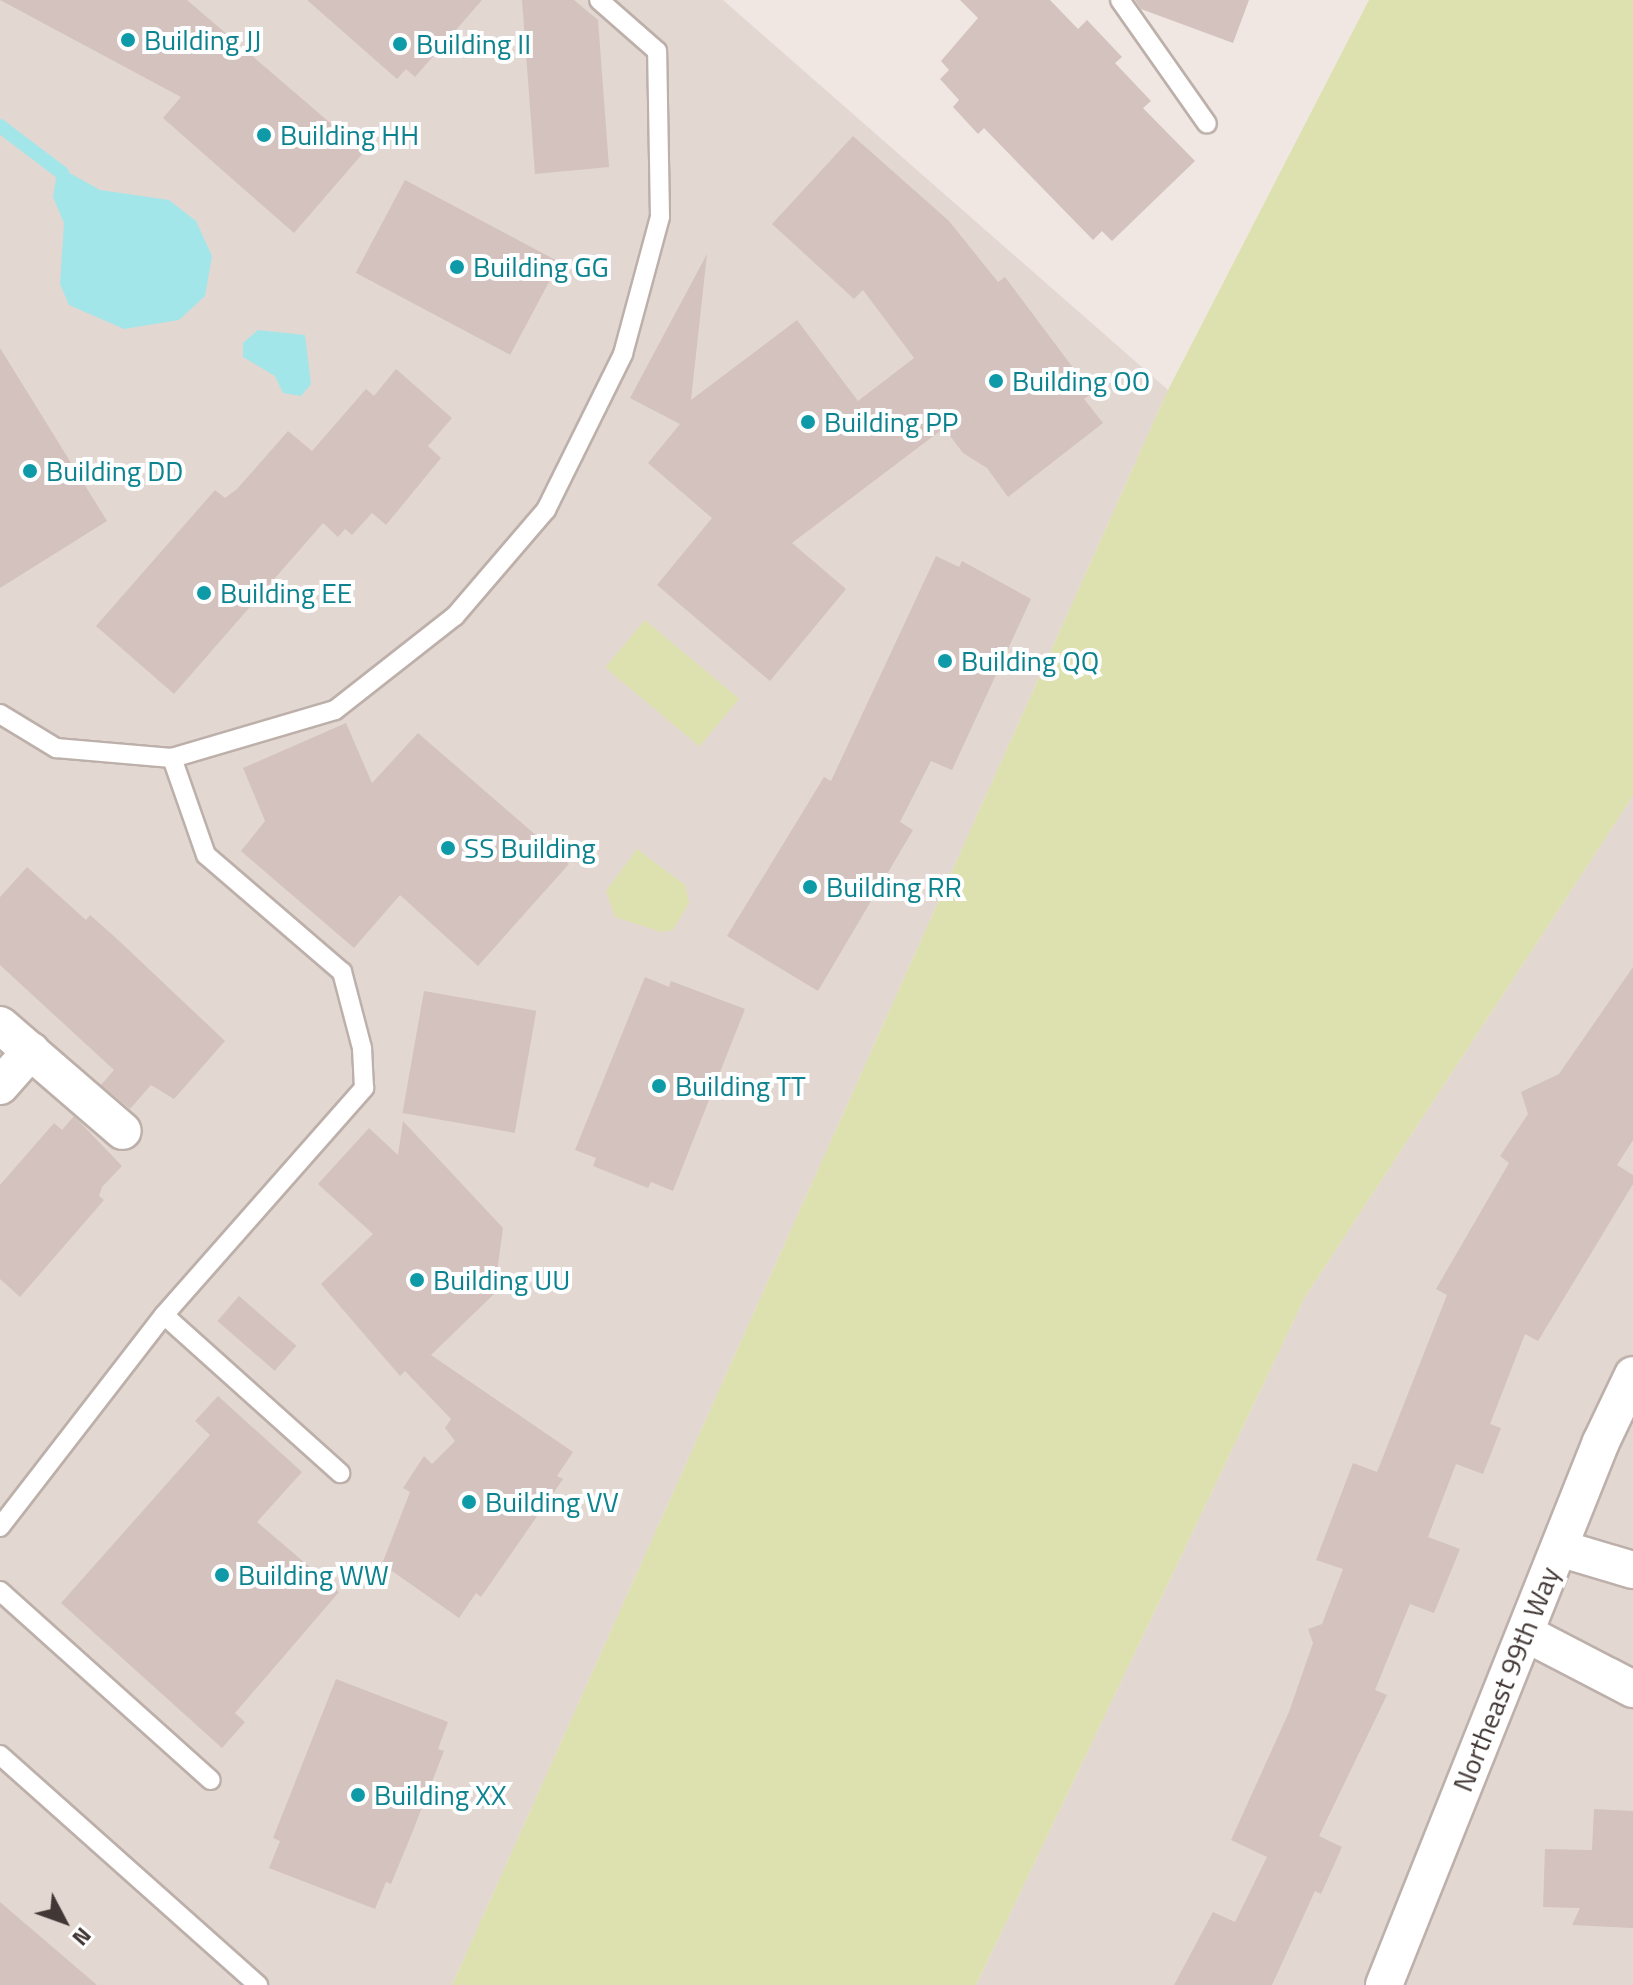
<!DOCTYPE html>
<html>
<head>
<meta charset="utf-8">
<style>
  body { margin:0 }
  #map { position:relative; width:1633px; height:1985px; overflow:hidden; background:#f0e7e3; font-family:"Titillium Web",sans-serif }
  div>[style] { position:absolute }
  .residential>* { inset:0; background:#e3d7d2 }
  .green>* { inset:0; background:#dde1af; transform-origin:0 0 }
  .water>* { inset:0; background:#a3e6e9 }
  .stream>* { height:14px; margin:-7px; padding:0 7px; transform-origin:7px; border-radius:7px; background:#a3e6e9 }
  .building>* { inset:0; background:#d3c2bd; transform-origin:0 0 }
  .roads { filter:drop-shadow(2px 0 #bdb0aa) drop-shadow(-2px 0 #bdb0aa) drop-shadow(0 2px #bdb0aa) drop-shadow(0 -2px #bdb0aa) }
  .service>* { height:18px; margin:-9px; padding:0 9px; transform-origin:9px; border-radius:9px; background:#fff }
  .minor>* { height:36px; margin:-18px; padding:0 18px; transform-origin:18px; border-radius:18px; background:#fff }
  .dots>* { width:22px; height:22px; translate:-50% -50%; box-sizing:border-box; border:4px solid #fff; border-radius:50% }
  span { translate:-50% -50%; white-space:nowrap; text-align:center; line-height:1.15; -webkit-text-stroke:8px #fff; paint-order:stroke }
  .culture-label { font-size:28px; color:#0d838f }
  .left { translate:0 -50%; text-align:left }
  .street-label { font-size:28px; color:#413734 }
  .north { position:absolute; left:24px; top:1881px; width:80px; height:80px; -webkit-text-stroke:6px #fff; paint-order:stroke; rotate:131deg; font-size:22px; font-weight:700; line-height:32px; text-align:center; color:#413734 }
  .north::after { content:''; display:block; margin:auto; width:28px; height:36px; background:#413734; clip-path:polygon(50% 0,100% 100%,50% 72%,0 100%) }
</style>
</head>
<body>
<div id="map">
  <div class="residential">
    <div style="clip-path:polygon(0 0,723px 0,1168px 390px,452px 1985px,0 1985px)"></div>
    <div style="clip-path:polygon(1633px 796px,1633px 1985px,976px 1985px,1305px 1297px)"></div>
  </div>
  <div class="green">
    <div style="clip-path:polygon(1369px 0,1633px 0,1633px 796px,1305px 1297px,976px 1985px,452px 1985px,1168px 390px)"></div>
    <div style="left:645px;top:620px;width:123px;height:62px;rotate:40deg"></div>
    <div style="clip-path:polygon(637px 849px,685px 885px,689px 903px,673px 930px,661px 932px,615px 917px,606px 891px)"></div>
  </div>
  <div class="water">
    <div style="clip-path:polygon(66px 171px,100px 190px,169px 200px,196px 221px,212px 256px,205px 296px,179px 320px,124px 329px,69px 305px,60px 284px,64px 223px,53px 197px,56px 178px)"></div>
    <div style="clip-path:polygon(258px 330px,305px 335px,311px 384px,301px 396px,283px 393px,275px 376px,243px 357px,243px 343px)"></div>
  </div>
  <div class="stream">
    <div style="left:0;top:126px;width:78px;rotate:37.2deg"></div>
  </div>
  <div class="building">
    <div style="clip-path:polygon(0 0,187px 0,364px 152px,294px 233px,163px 118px,181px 97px)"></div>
    <div style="clip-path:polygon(307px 0,482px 0,415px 77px,406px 69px,397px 79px)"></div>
    <div style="clip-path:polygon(522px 0,574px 0,598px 20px,609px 167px,535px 174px)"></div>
    <div style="clip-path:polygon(960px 0,1050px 0,1078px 29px,1087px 20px,1122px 57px,1115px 63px,1151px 101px,1143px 108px,1195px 161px,1112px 241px,1102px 231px,1093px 240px,984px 128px,978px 134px,953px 107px,959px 100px,940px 79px,949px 70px,941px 61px,978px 18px)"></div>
    <div style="clip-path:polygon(1135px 0,1249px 0,1233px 43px,1141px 9px)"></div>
    <div style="clip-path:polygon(853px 136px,949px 221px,998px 282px,1005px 277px,1092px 393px,1084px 399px,1103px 423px,1008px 497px,987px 468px,963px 453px,944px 428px,792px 543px,846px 589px,770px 681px,657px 585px,712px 518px,648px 463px,680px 424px,630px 398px,707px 254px,691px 400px,797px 320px,858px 401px,914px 358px,863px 290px,854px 299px,772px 224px)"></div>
    <div style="left:405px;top:180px;width:175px;height:105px;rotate:28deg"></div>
    <div style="clip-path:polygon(0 348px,107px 521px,0 588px)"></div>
    <div style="clip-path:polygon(396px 369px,452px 418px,428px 446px,441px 458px,386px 525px,372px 513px,352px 535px,345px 529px,338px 537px,323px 523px,174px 694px,96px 626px,215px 490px,225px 498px,237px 489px,288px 431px,312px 451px,366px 389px,374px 396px)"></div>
    <div style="clip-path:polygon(936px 556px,959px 567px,962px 561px,1031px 599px,952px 770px,931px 761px,900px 822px,913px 830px,818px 991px,727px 936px,824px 777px,831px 781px)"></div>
    <div style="clip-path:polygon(346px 723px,372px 783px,418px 733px,569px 864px,478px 966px,400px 895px,354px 948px,241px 851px,265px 821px,243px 768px)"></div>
    <div style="clip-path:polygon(27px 867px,86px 920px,90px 915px,116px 938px,225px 1041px,174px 1099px,151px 1085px,130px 1109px,101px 1085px,114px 1070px,0 965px,0 897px)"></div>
    <div style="clip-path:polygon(1633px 967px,1633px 1140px,1617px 1165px,1633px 1175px,1633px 1184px,1538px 1341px,1525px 1334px,1490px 1424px,1501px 1428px,1483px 1474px,1456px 1464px,1428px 1537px,1460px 1549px,1434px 1613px,1410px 1604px,1375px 1690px,1387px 1695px,1319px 1836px,1342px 1847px,1321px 1894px,1315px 1891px,1272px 1985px,1174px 1985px,1213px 1912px,1235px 1922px,1267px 1857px,1231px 1840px,1289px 1712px,1313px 1643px,1308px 1629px,1322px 1624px,1343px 1569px,1316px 1560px,1353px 1463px,1377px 1472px,1447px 1295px,1436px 1289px,1509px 1163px,1500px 1156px,1528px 1114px,1521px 1092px,1559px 1074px)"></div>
    <div style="clip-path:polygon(645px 977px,669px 987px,671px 981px,745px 1009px,673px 1191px,651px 1182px,648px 1188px,593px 1166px,596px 1158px,575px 1150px)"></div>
    <div style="left:424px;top:991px;width:114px;height:124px;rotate:10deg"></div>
    <div style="clip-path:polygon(74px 1116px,122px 1166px,102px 1187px,99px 1196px,104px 1200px,20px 1297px,0 1279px,0 1185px,54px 1123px,62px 1130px)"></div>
    <div style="clip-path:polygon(403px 1121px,503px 1228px,494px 1294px,431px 1355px,573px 1452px,557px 1476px,563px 1479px,481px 1597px,476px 1593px,459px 1618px,382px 1564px,410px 1492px,403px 1488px,424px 1456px,432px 1464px,455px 1441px,445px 1428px,451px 1419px,405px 1371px,400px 1376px,321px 1284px,373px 1234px,318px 1184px,369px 1128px,398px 1155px)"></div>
    <div style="left:239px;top:1296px;width:76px;height:33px;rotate:41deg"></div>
    <div style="clip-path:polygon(218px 1396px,302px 1472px,257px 1522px,339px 1592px,235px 1713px,245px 1722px,222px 1748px,61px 1603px,210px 1435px,195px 1421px)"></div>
    <div style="clip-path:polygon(336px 1679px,448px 1722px,438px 1749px,444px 1751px,412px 1833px,391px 1884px,386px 1882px,375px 1909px,269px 1868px,280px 1841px,273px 1838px)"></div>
    <div style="clip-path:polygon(1594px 1809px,1633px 1811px,1633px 1928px,1572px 1925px,1580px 1908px,1543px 1907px,1545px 1849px,1592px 1850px)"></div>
    <div style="clip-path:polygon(0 1902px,97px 1985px,0 1985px)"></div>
  </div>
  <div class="roads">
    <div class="service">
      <div style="left:1120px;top:0;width:151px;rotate:54.9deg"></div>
      <div style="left:0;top:714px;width:66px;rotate:31.3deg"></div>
      <div style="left:56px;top:748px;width:116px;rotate:4.9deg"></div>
      <div style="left:172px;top:758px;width:170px;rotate:-16.4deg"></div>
      <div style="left:335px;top:710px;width:152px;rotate:-38.1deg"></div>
      <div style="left:455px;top:616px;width:140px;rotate:-49.4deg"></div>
      <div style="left:546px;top:510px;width:174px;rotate:-63.7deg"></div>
      <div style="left:623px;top:354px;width:142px;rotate:-74.9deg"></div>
      <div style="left:660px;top:217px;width:166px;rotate:-91deg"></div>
      <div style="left:657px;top:51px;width:77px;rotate:-138.7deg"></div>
      <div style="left:164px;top:1315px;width:237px;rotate:41.9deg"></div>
      <div style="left:0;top:1527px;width:268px;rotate:-52.3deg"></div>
      <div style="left:164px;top:1315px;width:303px;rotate:-48.6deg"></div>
      <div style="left:364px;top:1088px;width:40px;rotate:-92.9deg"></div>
      <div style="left:362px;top:1048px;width:79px;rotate:-104.7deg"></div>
      <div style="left:342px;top:972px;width:179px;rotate:-139.3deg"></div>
      <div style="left:206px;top:855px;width:103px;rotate:-109.3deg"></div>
      <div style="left:0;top:1591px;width:283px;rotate:41.9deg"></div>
      <div style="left:0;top:1755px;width:346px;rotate:41.7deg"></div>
    </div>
    <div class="minor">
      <div style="left:0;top:1025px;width:162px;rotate:40.8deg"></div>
      <div style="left:0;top:1086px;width:47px;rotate:-48.5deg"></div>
      <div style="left:1559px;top:1548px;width:77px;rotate:16.6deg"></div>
      <div style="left:1525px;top:1633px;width:122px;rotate:27.4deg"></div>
      <div style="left:1384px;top:1985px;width:585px;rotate:-68.22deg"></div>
      <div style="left:1601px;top:1442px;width:74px;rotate:-64.5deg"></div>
    </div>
  </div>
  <div class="dots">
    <div style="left:128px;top:40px;background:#0f9aa8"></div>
    <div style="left:400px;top:44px;background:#0f9aa8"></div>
    <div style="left:264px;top:135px;background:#0f9aa8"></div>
    <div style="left:457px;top:267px;background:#0f9aa8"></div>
    <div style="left:996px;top:381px;background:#0f9aa8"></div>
    <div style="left:808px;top:422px;background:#0f9aa8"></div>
    <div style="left:30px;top:471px;background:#0f9aa8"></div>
    <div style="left:204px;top:593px;background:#0f9aa8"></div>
    <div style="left:945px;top:661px;background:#0f9aa8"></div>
    <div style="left:448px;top:848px;background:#0f9aa8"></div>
    <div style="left:810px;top:887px;background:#0f9aa8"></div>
    <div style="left:659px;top:1086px;background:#0f9aa8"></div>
    <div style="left:417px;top:1280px;background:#0f9aa8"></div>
    <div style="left:469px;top:1502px;background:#0f9aa8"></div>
    <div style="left:222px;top:1575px;background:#0f9aa8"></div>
    <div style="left:358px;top:1795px;background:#0f9aa8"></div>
  </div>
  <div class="culture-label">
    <span class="left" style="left:144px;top:40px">Building JJ</span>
    <span class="left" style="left:416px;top:44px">Building II</span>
    <span class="left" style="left:280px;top:135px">Building HH</span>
    <span class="left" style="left:473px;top:267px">Building GG</span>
    <span class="left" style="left:1012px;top:381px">Building OO</span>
    <span class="left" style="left:824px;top:422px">Building PP</span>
    <span class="left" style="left:46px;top:471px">Building DD</span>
    <span class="left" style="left:220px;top:593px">Building EE</span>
    <span class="left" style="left:961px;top:661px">Building QQ</span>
    <span class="left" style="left:464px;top:848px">SS Building</span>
    <span class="left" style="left:826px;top:887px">Building RR</span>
    <span class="left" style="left:675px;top:1086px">Building TT</span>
    <span class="left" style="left:433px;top:1280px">Building UU</span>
    <span class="left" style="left:485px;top:1502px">Building VV</span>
    <span class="left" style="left:238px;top:1575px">Building WW</span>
    <span class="left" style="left:374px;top:1795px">Building XX</span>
  </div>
  <div class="street-label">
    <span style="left:1506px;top:1679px;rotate:-68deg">Northeast 99th Way</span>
  </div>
  <div class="north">N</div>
</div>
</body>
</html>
